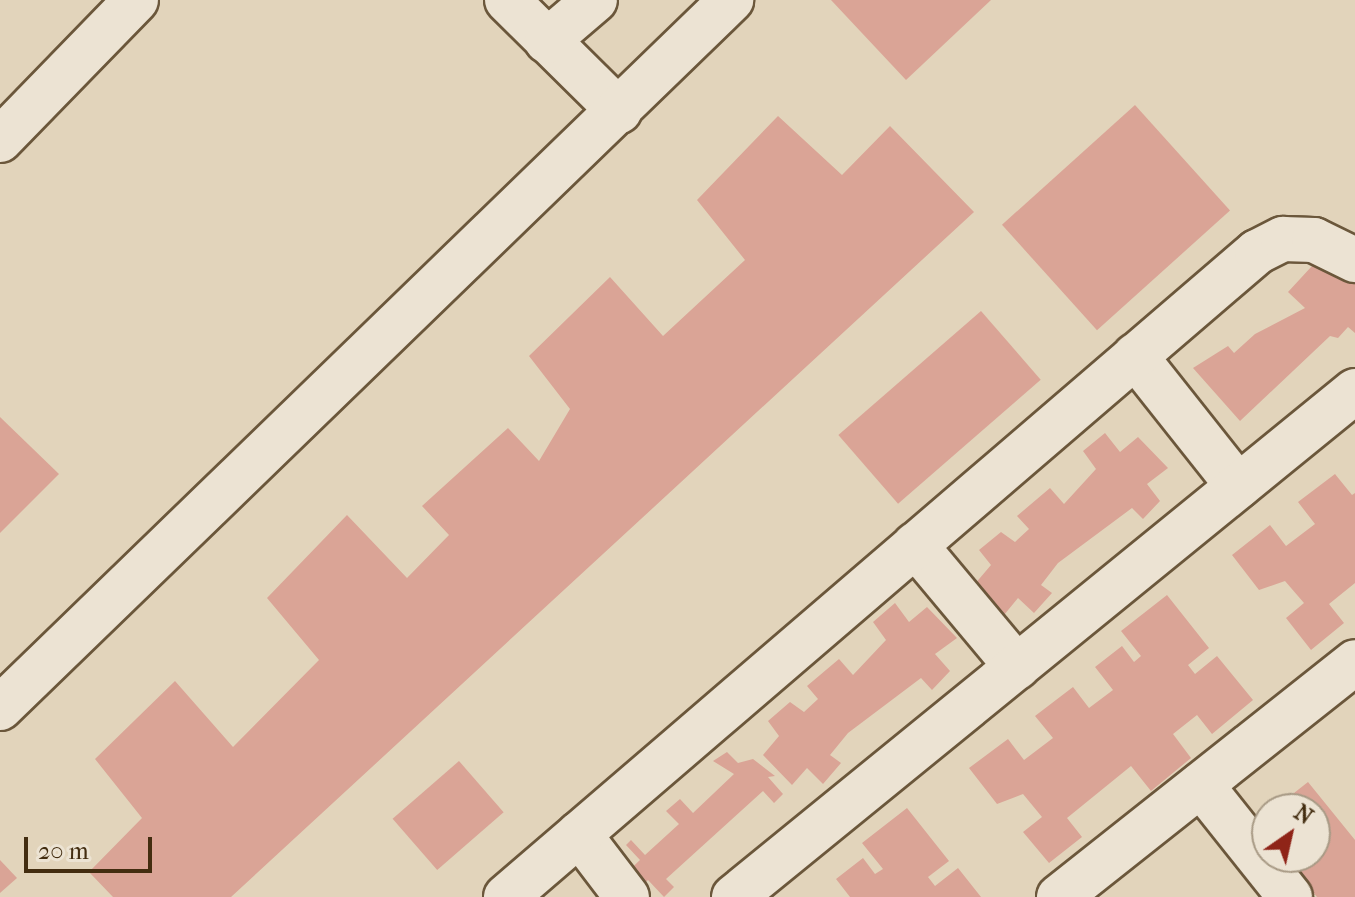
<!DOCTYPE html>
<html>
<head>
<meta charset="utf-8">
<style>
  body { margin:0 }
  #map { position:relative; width:1355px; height:897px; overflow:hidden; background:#e2d4bb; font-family:"IM FELL French Canon",serif }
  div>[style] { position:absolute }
  .building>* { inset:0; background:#daa496; transform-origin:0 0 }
  .roads { filter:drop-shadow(2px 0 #6b573b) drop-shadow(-2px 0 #6b573b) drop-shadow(0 2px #6b573b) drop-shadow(0 -2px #6b573b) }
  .minor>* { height:44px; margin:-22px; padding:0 22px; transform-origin:22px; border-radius:22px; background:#ece3d3 }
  span { translate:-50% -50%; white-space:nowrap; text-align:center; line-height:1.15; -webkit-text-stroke:7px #ece3d3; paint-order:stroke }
  .north { position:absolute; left:1251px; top:793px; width:80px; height:80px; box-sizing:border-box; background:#ece3d3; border:2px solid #a89a85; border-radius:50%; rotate:34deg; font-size:22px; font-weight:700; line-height:32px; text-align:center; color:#432d10 }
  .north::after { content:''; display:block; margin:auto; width:28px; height:36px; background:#8f2418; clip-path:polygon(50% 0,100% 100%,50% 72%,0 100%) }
  .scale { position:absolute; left:24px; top:837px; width:128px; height:36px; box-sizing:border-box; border:4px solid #432d10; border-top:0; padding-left:10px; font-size:24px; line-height:28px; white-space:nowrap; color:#432d10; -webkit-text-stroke:6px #ece3d3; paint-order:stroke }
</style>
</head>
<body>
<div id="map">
  <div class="building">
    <div style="clip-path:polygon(831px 0,991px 0,906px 80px)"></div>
    <div style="left:1135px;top:105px;width:142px;height:179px;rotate:48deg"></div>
    <div style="clip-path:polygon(778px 116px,842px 175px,890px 126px,974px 212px,231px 897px,113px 897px,89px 872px,142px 818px,95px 759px,175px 681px,233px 747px,319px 660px,267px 598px,347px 515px,407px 578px,449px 535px,422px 506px,508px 428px,539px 461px,570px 409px,529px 356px,610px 277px,663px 336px,745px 260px,697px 200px)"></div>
    <div style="clip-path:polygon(1306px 260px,1355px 274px,1355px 333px,1348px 327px,1338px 338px,1330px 336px,1240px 421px,1193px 368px,1228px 346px,1234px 353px,1255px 334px,1305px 308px,1288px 292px,1312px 266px)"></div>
    <div style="left:981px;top:311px;width:91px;height:189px;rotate:49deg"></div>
    <div style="clip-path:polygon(0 417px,59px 474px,0 533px)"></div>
    <div style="clip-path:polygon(1105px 433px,1120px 452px,1138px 437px,1168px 468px,1147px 484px,1160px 501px,1143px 519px,1132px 508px,1058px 563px,1041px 585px,1052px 593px,1034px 613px,1018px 598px,1004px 615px,974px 585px,991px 565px,979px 550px,1001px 532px,1015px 542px,1029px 529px,1017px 516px,1050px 488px,1064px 504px,1096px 469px,1083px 451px)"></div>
    <div style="clip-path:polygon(1335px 474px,1352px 495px,1355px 493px,1355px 583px,1329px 604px,1344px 623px,1311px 650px,1286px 618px,1304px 603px,1285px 581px,1259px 590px,1232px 555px,1270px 525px,1286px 546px,1315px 524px,1298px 502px)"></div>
    <div style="clip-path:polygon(1167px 595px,1209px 648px,1188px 665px,1195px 674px,1217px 656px,1253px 700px,1212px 734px,1197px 715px,1173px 734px,1191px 758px,1151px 791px,1131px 766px,1067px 818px,1082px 837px,1049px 863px,1023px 832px,1042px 817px,1023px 794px,997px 804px,969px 768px,1008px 739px,1024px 760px,1053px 738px,1035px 716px,1073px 687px,1089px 708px,1113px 690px,1095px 667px,1122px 646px,1134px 662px,1141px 656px,1121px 631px)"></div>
    <div style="clip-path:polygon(895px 603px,909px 622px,927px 607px,957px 638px,935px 654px,950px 671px,932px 690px,921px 678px,848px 733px,830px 755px,841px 763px,823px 784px,807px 768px,792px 785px,763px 755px,779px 736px,768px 721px,790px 702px,804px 712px,818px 699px,807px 686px,839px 659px,853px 675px,886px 640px,873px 622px)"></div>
    <div style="clip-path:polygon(727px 752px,738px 763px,753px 759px,775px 776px,768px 777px,783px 794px,774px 803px,763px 791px,666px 879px,674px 887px,664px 897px,648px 880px,633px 894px,619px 880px,640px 860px,626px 845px,631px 840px,645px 855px,679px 824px,666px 811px,680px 799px,693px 813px,734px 774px,713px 761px)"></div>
    <div style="left:459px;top:761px;width:68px;height:88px;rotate:49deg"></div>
    <div style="clip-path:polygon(1308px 782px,1355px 840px,1355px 897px,1317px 897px,1285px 857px,1315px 857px,1315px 809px,1284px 809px,1280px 804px)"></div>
    <div style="clip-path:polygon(907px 808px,949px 861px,928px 877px,935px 886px,958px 868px,981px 897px,850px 897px,836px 879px,863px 858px,875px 874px,883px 869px,862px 843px)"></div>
    <div style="clip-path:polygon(0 860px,17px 878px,0 893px)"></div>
  </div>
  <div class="roads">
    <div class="minor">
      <div style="left:507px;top:0;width:158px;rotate:44.7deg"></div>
      <div style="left:547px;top:41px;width:63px;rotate:-40.5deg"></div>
      <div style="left:0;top:140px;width:195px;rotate:-45.8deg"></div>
      <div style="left:1135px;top:356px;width:166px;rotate:51.6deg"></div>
      <div style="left:915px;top:545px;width:159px;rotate:50.1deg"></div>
      <div style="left:0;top:708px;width:1018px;rotate:-44.08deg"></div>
      <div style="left:1201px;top:785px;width:143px;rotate:51.5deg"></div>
      <div style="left:579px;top:834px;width:79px;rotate:52.7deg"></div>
      <div style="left:506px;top:897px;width:990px;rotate:-40.66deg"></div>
      <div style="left:1257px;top:252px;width:29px;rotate:-27deg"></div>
      <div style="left:1283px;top:239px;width:31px;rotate:2deg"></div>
      <div style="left:1314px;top:240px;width:46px;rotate:26deg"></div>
      <div style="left:734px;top:897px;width:801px;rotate:-39.17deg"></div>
      <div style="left:1059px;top:897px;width:378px;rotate:-38.4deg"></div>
    </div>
  </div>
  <div class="north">N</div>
  <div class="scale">20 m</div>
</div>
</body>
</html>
